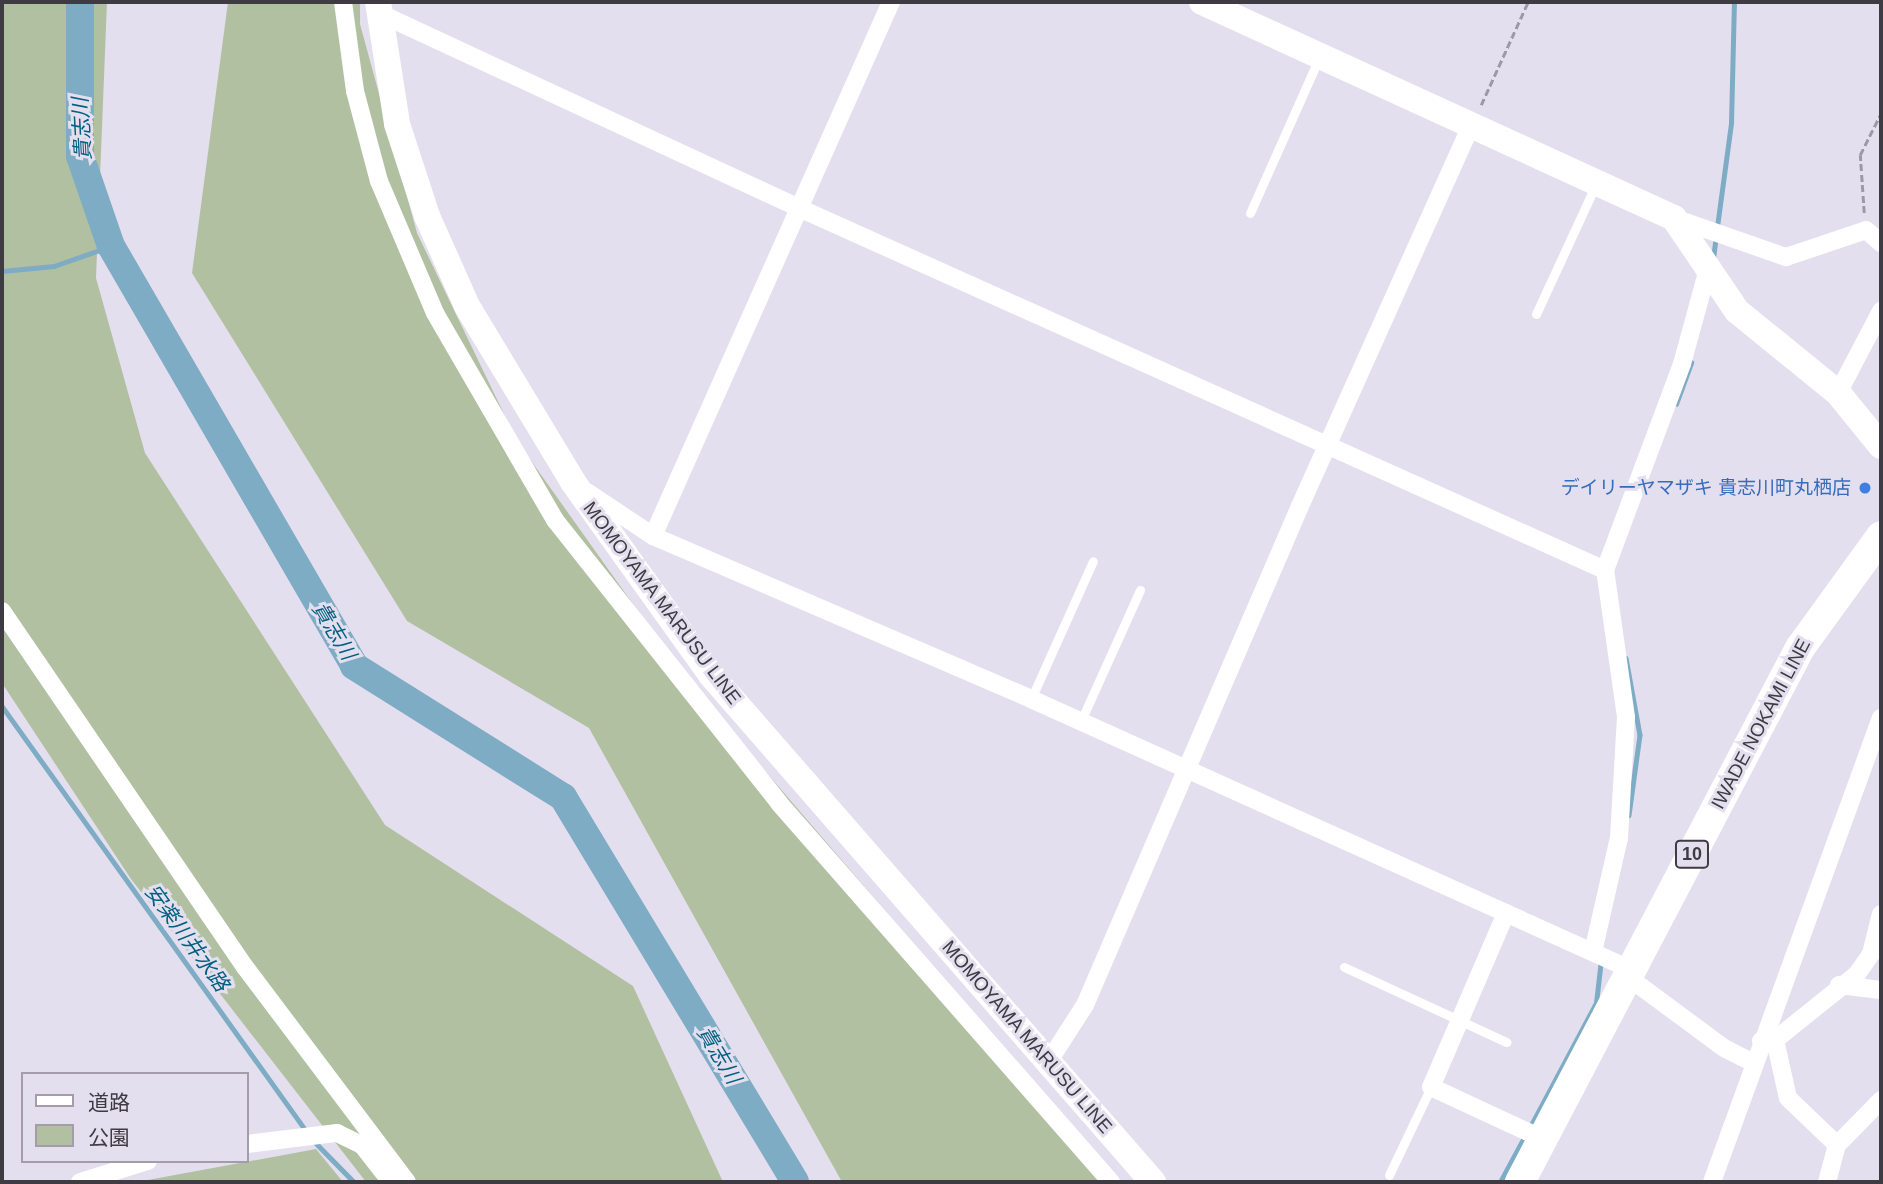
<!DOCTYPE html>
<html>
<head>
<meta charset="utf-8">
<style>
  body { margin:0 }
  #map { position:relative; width:1883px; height:1184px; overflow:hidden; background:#e4dfee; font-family:Arial,"Noto Sans JP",sans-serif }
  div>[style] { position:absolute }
  .green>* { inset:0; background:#b2c0a2 }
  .stream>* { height:4.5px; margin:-2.25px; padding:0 2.25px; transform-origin:2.25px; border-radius:2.25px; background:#7dacc4 }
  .river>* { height:28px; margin:-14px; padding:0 14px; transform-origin:14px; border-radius:14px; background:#7dacc4 }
  .path>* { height:2.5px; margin-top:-1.25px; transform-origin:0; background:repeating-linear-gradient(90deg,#9d99a4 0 7px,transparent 0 10.5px) }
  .lane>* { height:9px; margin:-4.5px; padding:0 4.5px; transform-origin:4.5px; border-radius:4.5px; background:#fff }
  .street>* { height:18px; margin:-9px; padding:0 9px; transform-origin:9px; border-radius:9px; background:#fff }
  .secondary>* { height:26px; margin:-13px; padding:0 13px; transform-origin:13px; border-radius:13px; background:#fff }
  .primary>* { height:30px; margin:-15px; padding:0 15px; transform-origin:15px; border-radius:15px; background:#fff }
  .dots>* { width:19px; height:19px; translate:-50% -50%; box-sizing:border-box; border:4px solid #e4dfee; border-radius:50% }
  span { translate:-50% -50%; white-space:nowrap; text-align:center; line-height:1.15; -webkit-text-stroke:6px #e4dfee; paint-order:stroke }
  .shield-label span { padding:2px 5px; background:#e4dfee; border:2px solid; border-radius:5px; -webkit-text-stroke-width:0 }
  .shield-label { font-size:18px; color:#3e3b42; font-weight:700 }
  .shop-label { font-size:19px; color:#366cbe }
  .right { translate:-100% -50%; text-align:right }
  .street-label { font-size:19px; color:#3e3b42 }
  .water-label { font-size:21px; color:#026080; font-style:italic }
  .frame { position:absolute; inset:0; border:4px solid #3e3b42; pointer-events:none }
  .legend { position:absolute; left:21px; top:1072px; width:228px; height:91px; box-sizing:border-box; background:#e4dfee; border:2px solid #a29da9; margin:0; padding:9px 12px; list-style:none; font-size:21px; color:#3e3b42 }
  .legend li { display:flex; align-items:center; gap:14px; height:35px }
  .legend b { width:35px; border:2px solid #a29da9 }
</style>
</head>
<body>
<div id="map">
  <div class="green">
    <div style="clip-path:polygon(2px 2px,107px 2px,96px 278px,145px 453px,385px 825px,633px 986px,723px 1182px,366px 1182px,131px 879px,2px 683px)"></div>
    <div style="clip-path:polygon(228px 2px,360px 2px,360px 24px,417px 233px,517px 441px,687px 680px,1118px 1182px,842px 1182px,589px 728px,407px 621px,192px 273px)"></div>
    <div style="clip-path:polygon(316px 1149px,343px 1182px,137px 1182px)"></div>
  </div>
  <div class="stream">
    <div style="left:1717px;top:227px;width:105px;rotate:-82.3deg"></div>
    <div style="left:1731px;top:123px;width:121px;rotate:-88.6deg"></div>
    <div style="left:1713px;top:259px;width:23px;rotate:-83deg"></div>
    <div style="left:2px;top:271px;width:52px;rotate:-5.5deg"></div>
    <div style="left:54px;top:266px;width:60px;rotate:-19.3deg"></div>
    <div style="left:1676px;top:404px;width:44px;rotate:-69.9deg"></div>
    <div style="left:1626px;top:658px;width:78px;rotate:79.7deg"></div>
    <div style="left:1640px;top:735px;width:81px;rotate:97.8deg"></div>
    <div style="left:2px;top:706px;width:524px;rotate:54.4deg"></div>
    <div style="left:1530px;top:1127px;width:140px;rotate:-62deg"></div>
    <div style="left:1596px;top:1003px;width:43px;rotate:-83.4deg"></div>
    <div style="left:315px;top:1142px;width:56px;rotate:45.7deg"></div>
    <div style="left:1500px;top:1182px;width:55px;rotate:-61.6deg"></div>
  </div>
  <div class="river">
    <div style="left:80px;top:2px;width:154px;rotate:90deg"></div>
    <div style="left:80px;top:156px;width:95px;rotate:71deg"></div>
    <div style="left:111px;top:246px;width:485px;rotate:59.9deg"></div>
    <div style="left:354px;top:666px;width:247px;rotate:32.1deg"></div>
    <div style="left:563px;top:797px;width:449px;rotate:58.9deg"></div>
  </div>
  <div class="path">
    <div style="left:1481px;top:105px;width:113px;rotate:-65.5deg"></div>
    <div style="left:1864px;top:213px;width:58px;rotate:-93.9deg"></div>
    <div style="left:1860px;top:155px;width:47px;rotate:-63.4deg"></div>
  </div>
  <div class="lane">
    <div style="left:1250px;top:213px;width:170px;rotate:-66deg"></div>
    <div style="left:1536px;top:314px;width:143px;rotate:-65.2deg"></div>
    <div style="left:1031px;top:699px;width:151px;rotate:-65.8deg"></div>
    <div style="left:1080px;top:723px;width:146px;rotate:-65.7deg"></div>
    <div style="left:1344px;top:967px;width:179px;rotate:24.8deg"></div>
    <div style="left:1389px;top:1175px;width:98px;rotate:-64.5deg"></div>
  </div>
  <div class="street">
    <div style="left:343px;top:2px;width:90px;rotate:82.3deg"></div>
    <div style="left:355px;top:91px;width:93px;rotate:75.1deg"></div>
    <div style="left:379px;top:181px;width:143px;rotate:67deg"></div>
    <div style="left:435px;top:313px;width:239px;rotate:59.9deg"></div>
    <div style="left:555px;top:520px;width:361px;rotate:51.6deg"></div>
    <div style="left:779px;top:803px;width:504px;rotate:48.78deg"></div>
    <div style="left:379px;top:13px;width:463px;rotate:24.9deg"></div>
    <div style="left:799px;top:208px;width:884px;rotate:24.19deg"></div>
    <div style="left:1674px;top:218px;width:119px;rotate:19.2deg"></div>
    <div style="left:1786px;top:257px;width:84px;rotate:-18.6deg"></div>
    <div style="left:1866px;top:230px;width:20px;rotate:41deg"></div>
    <div style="left:1838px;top:393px;width:93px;rotate:-62.3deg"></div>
    <div style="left:587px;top:492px;width:79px;rotate:33.7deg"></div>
    <div style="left:653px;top:536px;width:412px;rotate:23.3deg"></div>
    <div style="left:1031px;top:699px;width:659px;rotate:24.27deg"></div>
    <div style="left:653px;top:536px;width:585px;rotate:-65.98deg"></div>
    <div style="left:2px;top:611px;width:431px;rotate:55.7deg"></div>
    <div style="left:245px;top:967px;width:269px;rotate:53deg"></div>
    <div style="left:1506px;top:913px;width:189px;rotate:113.3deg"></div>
    <div style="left:1431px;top:1087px;width:123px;rotate:24.9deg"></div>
    <div style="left:1593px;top:952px;width:117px;rotate:-77.2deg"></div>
    <div style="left:1619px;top:838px;width:121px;rotate:-86.7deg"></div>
    <div style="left:1626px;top:717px;width:148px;rotate:-98.1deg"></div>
    <div style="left:1605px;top:570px;width:220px;rotate:-69.5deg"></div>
    <div style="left:1682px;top:364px;width:103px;rotate:-74.7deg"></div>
    <div style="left:1628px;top:977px;width:119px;rotate:36.5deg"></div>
    <div style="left:1724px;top:1048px;width:31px;rotate:27deg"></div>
    <div style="left:1839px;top:985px;width:42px;rotate:6.8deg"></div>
    <div style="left:1775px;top:1040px;width:59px;rotate:77.4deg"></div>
    <div style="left:1788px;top:1098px;width:68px;rotate:43.8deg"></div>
    <div style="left:1761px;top:1041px;width:14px;rotate:-4deg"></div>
    <div style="left:1775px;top:1040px;width:105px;rotate:-38.8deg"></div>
    <div style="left:1857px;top:974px;width:24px;rotate:-55deg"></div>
    <div style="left:1871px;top:954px;width:41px;rotate:-76deg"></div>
    <div style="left:1049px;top:1061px;width:67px;rotate:-57.3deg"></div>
    <div style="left:1085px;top:1005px;width:543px;rotate:-66.69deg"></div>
    <div style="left:1300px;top:506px;width:419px;rotate:-65.8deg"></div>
    <div style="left:247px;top:1144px;width:91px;rotate:-7deg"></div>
    <div style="left:337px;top:1133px;width:28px;rotate:26deg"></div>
    <div style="left:362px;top:1145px;width:47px;rotate:51.9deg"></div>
    <div style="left:80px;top:1182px;width:71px;rotate:-17.2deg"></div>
    <div style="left:1712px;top:1182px;width:494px;rotate:-70deg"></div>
    <div style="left:1827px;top:1182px;width:38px;rotate:-75deg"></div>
    <div style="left:1837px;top:1145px;width:63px;rotate:-45.6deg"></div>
  </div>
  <div class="secondary">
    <div style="left:378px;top:2px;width:123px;rotate:81.1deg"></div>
    <div style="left:397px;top:124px;width:97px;rotate:71.9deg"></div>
    <div style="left:427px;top:216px;width:98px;rotate:66deg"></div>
    <div style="left:467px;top:306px;width:205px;rotate:58.9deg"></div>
    <div style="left:573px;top:482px;width:237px;rotate:54.4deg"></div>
    <div style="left:711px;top:675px;width:673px;rotate:48.92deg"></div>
    <div style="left:1202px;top:2px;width:519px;rotate:24.59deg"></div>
    <div style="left:1674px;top:218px;width:112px;rotate:55.9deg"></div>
    <div style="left:1737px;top:311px;width:130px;rotate:39.1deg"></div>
    <div style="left:1838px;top:393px;width:68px;rotate:50.9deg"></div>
  </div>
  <div class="primary">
    <div style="left:1520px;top:1182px;width:603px;rotate:-62.33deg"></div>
    <div style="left:1800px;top:648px;width:138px;rotate:-54.1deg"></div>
  </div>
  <div class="dots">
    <div style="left:1865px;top:488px;background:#3f7fe0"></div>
  </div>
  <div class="shield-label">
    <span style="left:1692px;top:854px">10</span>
  </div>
  <div class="shop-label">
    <span class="right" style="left:1851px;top:488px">デイリーヤマザキ 貴志川町丸栖店</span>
  </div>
  <div class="street-label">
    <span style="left:662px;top:603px;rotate:53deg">MOMOYAMA MARUSU LINE</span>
    <span style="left:1761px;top:724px;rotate:-62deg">IWADE NOKAMI LINE</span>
    <span style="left:1027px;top:1037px;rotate:49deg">MOMOYAMA MARUSU LINE</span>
  </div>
  <div class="water-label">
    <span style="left:82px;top:129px;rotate:-93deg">貴志川</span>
    <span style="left:334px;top:631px;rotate:59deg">貴志川</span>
    <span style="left:187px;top:938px;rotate:54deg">安楽川井水路</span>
    <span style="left:719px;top:1055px;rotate:59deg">貴志川</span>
  </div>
  <div class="frame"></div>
  <ul class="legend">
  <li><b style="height:9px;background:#fff"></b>道路</li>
  <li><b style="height:19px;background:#b2c0a2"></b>公園</li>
  </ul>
</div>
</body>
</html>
